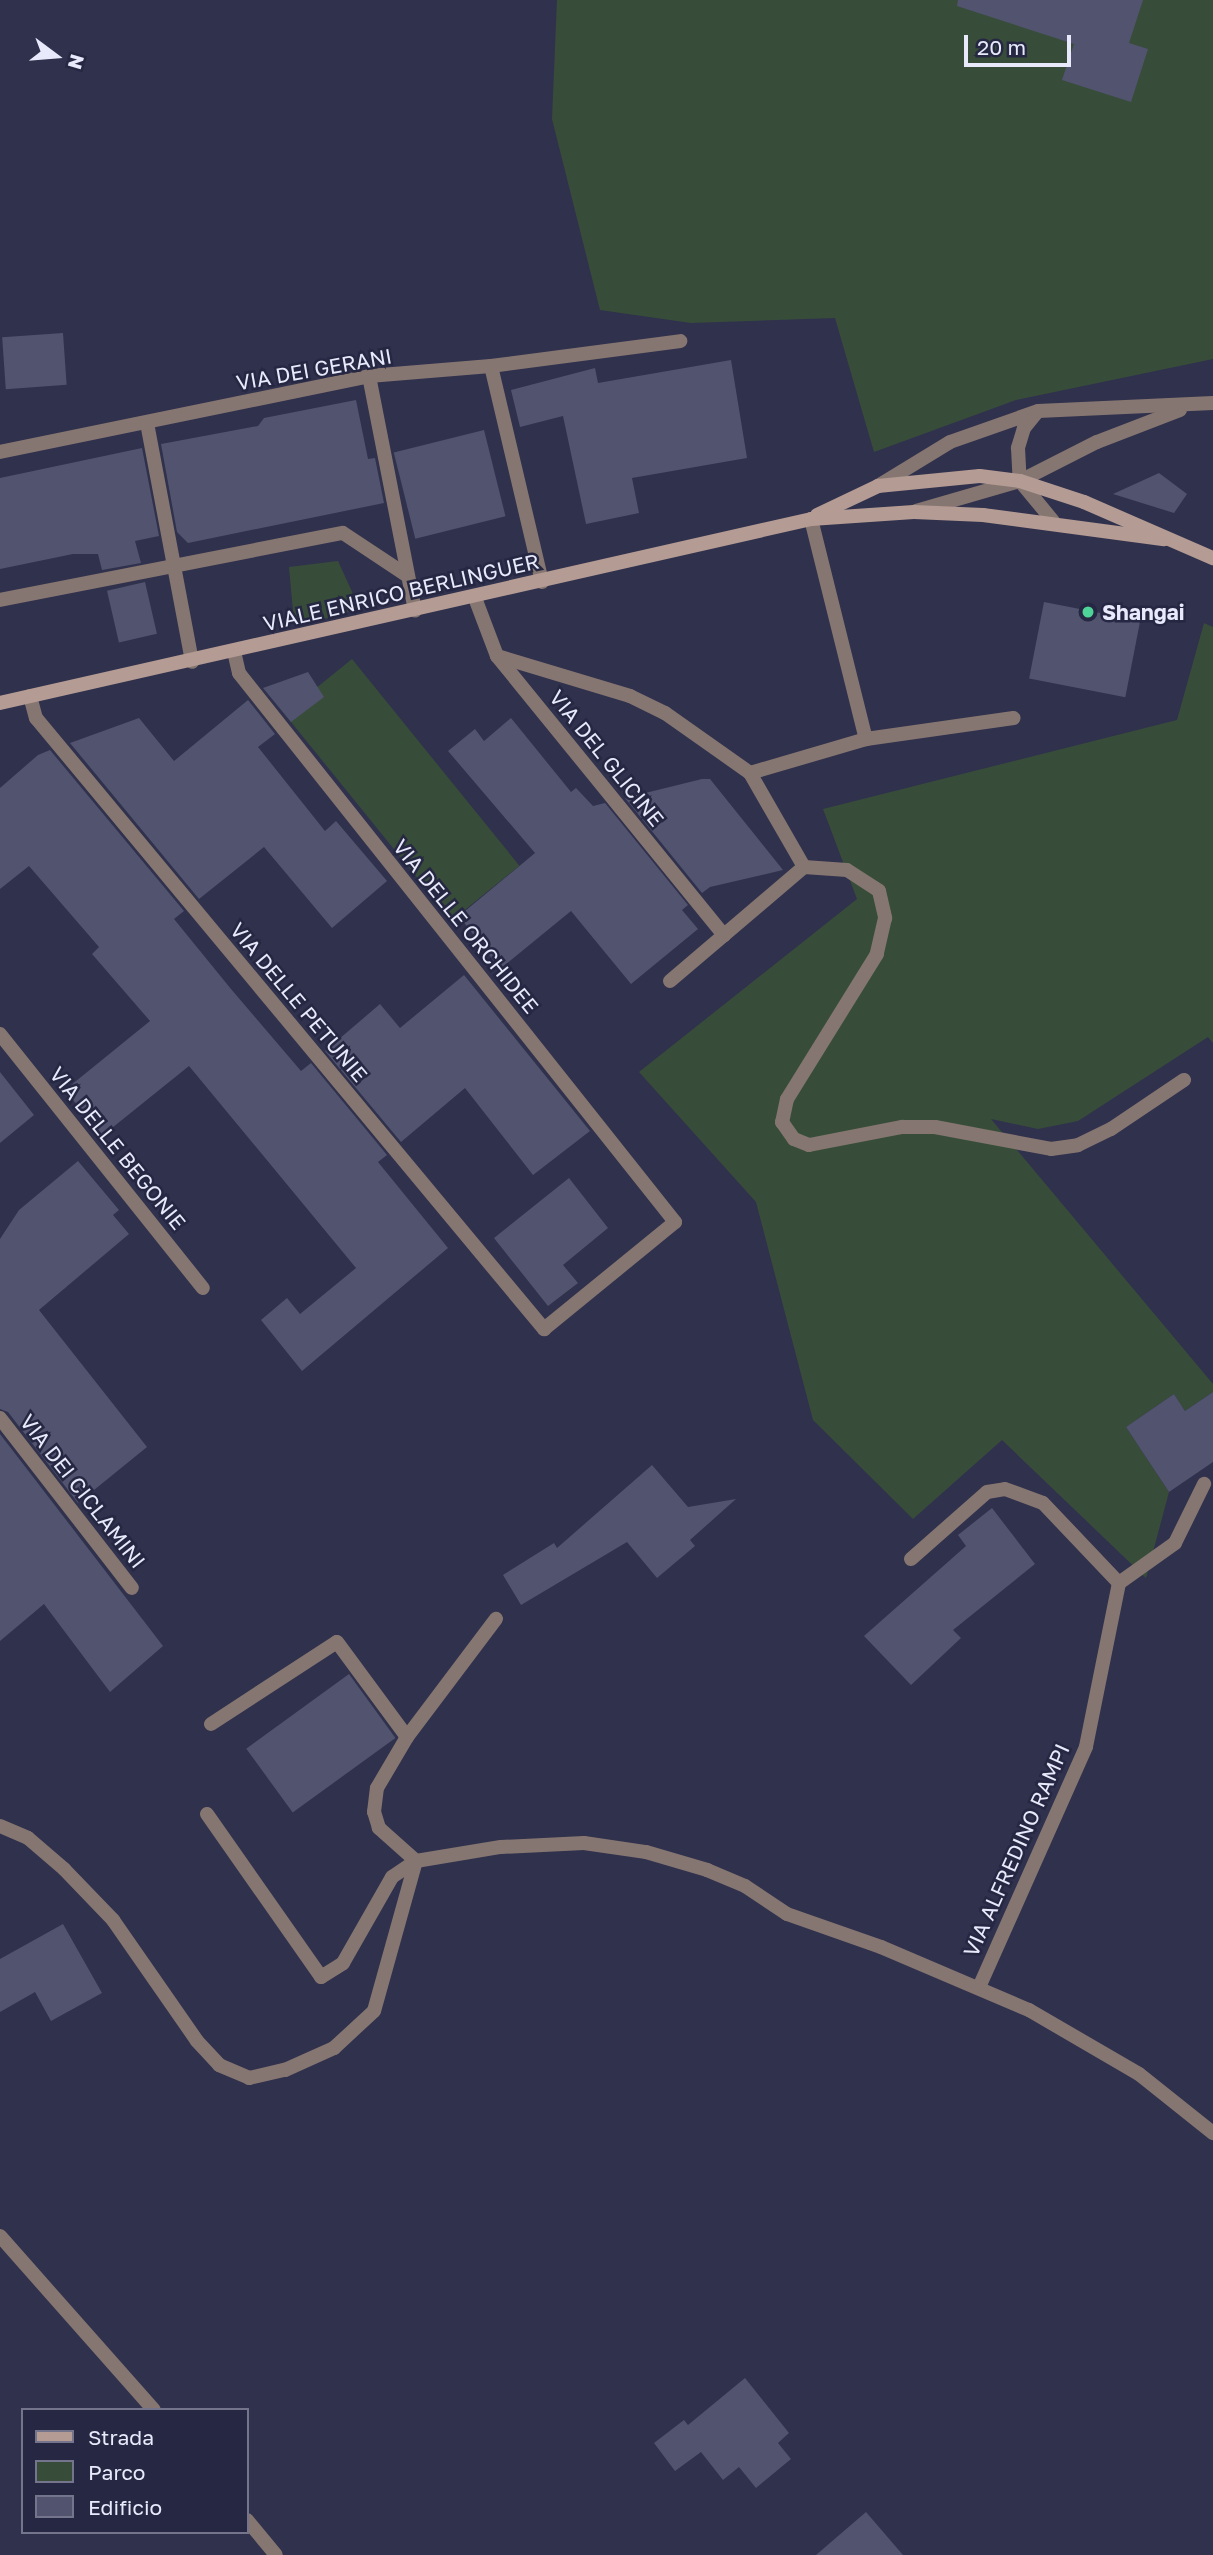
<!DOCTYPE html>
<html>
<head>
<meta charset="utf-8">
<style>
  body { margin:0 }
  #map { position:relative; width:1213px; height:2555px; overflow:hidden; background:#30314d; font-family:"Golos Text",sans-serif }
  div>[style] { position:absolute }
  .green>* { inset:0; background:#374d3a; transform-origin:0 0 }
  .building>* { inset:0; background:#51536f; transform-origin:0 0 }
  .lane>* { height:14px; margin:-7px; padding:0 7px; transform-origin:7px; border-radius:7px; background:#867671 }
  .street>* { height:14px; margin:-7px; padding:0 7px; transform-origin:7px; border-radius:7px; background:#867671 }
  .secondary>* { height:14px; margin:-7px; padding:0 7px; transform-origin:7px; border-radius:7px; background:#b49b93 }
  .dots>* { width:19px; height:19px; translate:-50% -50%; box-sizing:border-box; border:4px solid #262742; border-radius:50% }
  span { translate:-50% -50%; white-space:nowrap; text-align:center; line-height:1.15; -webkit-text-stroke:5px #262742; paint-order:stroke }
  .street-label { font-size:21px; color:#e8eafc }
  .poi-label { font-size:21px; color:#e8eafc; font-weight:700 }
  .left { translate:0 -50%; text-align:left }
  .legend { position:absolute; left:21px; top:2408px; width:228px; height:126px; box-sizing:border-box; background:#262742; border:2px solid #74758c; margin:0; padding:9px 12px; list-style:none; font-size:21px; color:#e8eafc }
  .legend li { display:flex; align-items:center; gap:14px; height:35px }
  .legend b { width:35px; border:2px solid #74758c }
  .north { position:absolute; left:21px; top:21px; width:70px; height:70px; -webkit-text-stroke:5px #262742; paint-order:stroke; rotate:106deg; font-size:19px; font-weight:700; line-height:28px; text-align:center; color:#e8eafc }
  .north::after { content:''; display:block; margin:auto; width:24px; height:32px; background:#e8eafc; clip-path:polygon(50% 0,100% 100%,50% 72%,0 100%) }
  .scale { position:absolute; left:964px; top:35px; width:107px; height:32px; box-sizing:border-box; border:4px solid #e8eafc; border-top:0; padding-left:9px; font-size:21px; line-height:24px; white-space:nowrap; color:#e8eafc; -webkit-text-stroke:5px #262742; paint-order:stroke }
</style>
</head>
<body>
<div id="map">
  <div class="green">
    <div style="clip-path:polygon(557px 0,1213px 0,1213px 359px,1016px 400px,874px 452px,835px 318px,691px 323px,600px 310px,552px 119px)"></div>
    <div style="clip-path:polygon(338px 561px,359px 607px,337px 617px,294px 622px,289px 567px)"></div>
    <div style="clip-path:polygon(1204px 623px,1213px 627px,1213px 1043px,1208px 1037px,1078px 1121px,1038px 1129px,991px 1119px,1213px 1384px,1213px 1392px,1185px 1411px,1174px 1394px,1126px 1427px,1169px 1492px,1146px 1578px,1002px 1440px,913px 1519px,813px 1420px,756px 1202px,639px 1072px,857px 899px,823px 809px,1177px 720px)"></div>
    <div style="left:352px;top:659px;width:266px;height:87px;rotate:51deg"></div>
  </div>
  <div class="building">
    <div style="clip-path:polygon(958px 0,1143px 0,1129px 43px,1148px 49px,1131px 102px,1062px 80px,1074px 44px,957px 6px)"></div>
    <div style="left:63px;top:333px;width:52px;height:61px;rotate:86deg"></div>
    <div style="clip-path:polygon(731px 360px,747px 458px,632px 478px,639px 513px,586px 524px,563px 416px,520px 427px,511px 390px,595px 368px,598px 383px)"></div>
    <div style="clip-path:polygon(356px 400px,368px 459px,375px 458px,384px 503px,188px 543px,177px 532px,161px 444px,258px 426px,264px 418px)"></div>
    <div style="left:484px;top:430px;width:89px;height:93px;rotate:76deg"></div>
    <div style="clip-path:polygon(142px 448px,159px 536px,135px 541px,141px 563px,102px 570px,98px 554px,73px 554px,0 569px,0 478px)"></div>
    <div style="clip-path:polygon(1159px 473px,1187px 494px,1174px 513px,1113px 494px)"></div>
    <div style="left:145px;top:582px;width:53px;height:39px;rotate:77deg"></div>
    <div style="left:1044px;top:602px;width:98px;height:78px;rotate:11deg"></div>
    <div style="clip-path:polygon(308px 672px,324px 697px,291px 722px,263px 688px)"></div>
    <div style="clip-path:polygon(248px 700px,275px 734px,258px 747px,325px 831px,336px 821px,387px 881px,332px 928px,264px 847px,199px 899px,70px 743px,139px 718px,174px 761px)"></div>
    <div style="clip-path:polygon(511px 718px,571px 792px,576px 788px,593px 806px,605px 803px,688px 905px,682px 910px,698px 929px,631px 984px,571px 911px,500px 969px,459px 916px,535px 853px,448px 751px,475px 729px,484px 741px)"></div>
    <div style="clip-path:polygon(50px 750px,184px 911px,174px 919px,231px 989px,301px 1071px,311px 1063px,387px 1155px,378px 1162px,448px 1248px,302px 1371px,261px 1320px,287px 1298px,300px 1314px,356px 1268px,189px 1066px,102px 1136px,65px 1090px,150px 1021px,92px 954px,99px 947px,29px 866px,0 889px,0 788px,38px 755px)"></div>
    <div style="clip-path:polygon(702px 779px,710px 779px,783px 870px,710px 887px,702px 893px,625px 798px)"></div>
    <div style="clip-path:polygon(464px 975px,590px 1131px,533px 1175px,465px 1088px,401px 1142px,325px 1051px,380px 1004px,400px 1028px)"></div>
    <div style="clip-path:polygon(0 1072px,34px 1115px,0 1143px)"></div>
    <div style="clip-path:polygon(78px 1161px,119px 1210px,113px 1215px,129px 1234px,39px 1310px,147px 1447px,78px 1503px,8px 1412px,0 1409px,0 1239px,19px 1210px)"></div>
    <div style="clip-path:polygon(569px 1178px,608px 1228px,563px 1265px,578px 1283px,548px 1306px,494px 1238px)"></div>
    <div style="clip-path:polygon(1213px 1392px,1213px 1462px,1169px 1492px,1126px 1427px,1174px 1394px,1185px 1411px)"></div>
    <div style="clip-path:polygon(0 1434px,163px 1646px,110px 1692px,44px 1604px,0 1641px)"></div>
    <div style="clip-path:polygon(652px 1465px,688px 1507px,736px 1499px,690px 1540px,695px 1546px,657px 1578px,627px 1542px,521px 1605px,503px 1575px,554px 1543px,557px 1548px)"></div>
    <div style="clip-path:polygon(992px 1508px,1035px 1564px,953px 1630px,961px 1638px,911px 1685px,864px 1636px,966px 1546px,958px 1535px)"></div>
    <div style="left:349px;top:1674px;width:79px;height:127px;rotate:54deg"></div>
    <div style="clip-path:polygon(63px 1924px,102px 1993px,51px 2021px,35px 1992px,0 2012px,0 1959px)"></div>
    <div style="clip-path:polygon(745px 2378px,789px 2433px,778px 2443px,791px 2459px,756px 2488px,739px 2467px,723px 2480px,701px 2452px,675px 2471px,654px 2443px,684px 2420px,688px 2425px)"></div>
    <div style="clip-path:polygon(866px 2512px,903px 2555px,816px 2555px)"></div>
  </div>
  <div class="lane">
    <div style="left:811px;top:519px;width:227px;rotate:76deg"></div>
  </div>
  <div class="street">
    <div style="left:491px;top:366px;width:222px;rotate:76.7deg"></div>
    <div style="left:369px;top:376px;width:239px;rotate:78.9deg"></div>
    <div style="left:1037px;top:412px;width:21px;rotate:129deg"></div>
    <div style="left:1024px;top:428px;width:21px;rotate:107deg"></div>
    <div style="left:1018px;top:448px;width:33px;rotate:87deg"></div>
    <div style="left:1020px;top:481px;width:52px;rotate:50.5deg"></div>
    <div style="left:147px;top:423px;width:243px;rotate:79.3deg"></div>
    <div style="left:0;top:452px;width:377px;rotate:-11.6deg"></div>
    <div style="left:369px;top:376px;width:122px;rotate:-4.7deg"></div>
    <div style="left:491px;top:366px;width:191px;rotate:-7.5deg"></div>
    <div style="left:878px;top:486px;width:84px;rotate:-31.4deg"></div>
    <div style="left:950px;top:442px;width:93px;rotate:-19.4deg"></div>
    <div style="left:1038px;top:411px;width:175px;rotate:-2.6deg"></div>
    <div style="left:916px;top:511px;width:108px;rotate:-16.1deg"></div>
    <div style="left:1020px;top:481px;width:86px;rotate:-26.9deg"></div>
    <div style="left:1097px;top:442px;width:89px;rotate:-21.1deg"></div>
    <div style="left:475px;top:598px;width:62px;rotate:69.2deg"></div>
    <div style="left:497px;top:656px;width:360px;rotate:50.9deg"></div>
    <div style="left:0;top:600px;width:349px;rotate:-11.1deg"></div>
    <div style="left:343px;top:533px;width:78px;rotate:33.5deg"></div>
    <div style="left:497px;top:656px;width:139px;rotate:16.7deg"></div>
    <div style="left:630px;top:696px;width:39px;rotate:26deg"></div>
    <div style="left:665px;top:713px;width:104px;rotate:35.2deg"></div>
    <div style="left:750px;top:773px;width:108px;rotate:60.1deg"></div>
    <div style="left:804px;top:867px;width:43px;rotate:4deg"></div>
    <div style="left:847px;top:870px;width:38px;rotate:33deg"></div>
    <div style="left:879px;top:891px;width:28px;rotate:77deg"></div>
    <div style="left:885px;top:918px;width:37px;rotate:103deg"></div>
    <div style="left:877px;top:954px;width:171px;rotate:121.8deg"></div>
    <div style="left:787px;top:1099px;width:24px;rotate:102deg"></div>
    <div style="left:782px;top:1122px;width:21px;rotate:55deg"></div>
    <div style="left:794px;top:1139px;width:16px;rotate:22deg"></div>
    <div style="left:809px;top:1145px;width:95px;rotate:-11deg"></div>
    <div style="left:902px;top:1127px;width:33px"></div>
    <div style="left:935px;top:1127px;width:118px;rotate:10.7deg"></div>
    <div style="left:1051px;top:1149px;width:27px;rotate:-8deg"></div>
    <div style="left:1078px;top:1145px;width:37px;rotate:-26deg"></div>
    <div style="left:1111px;top:1129px;width:88px;rotate:-33.9deg"></div>
    <div style="left:30px;top:696px;width:23px;rotate:75deg"></div>
    <div style="left:36px;top:718px;width:795px;rotate:50.26deg"></div>
    <div style="left:544px;top:1329px;width:169px;rotate:-39.2deg"></div>
    <div style="left:675px;top:1222px;width:701px;rotate:-128.46deg"></div>
    <div style="left:239px;top:673px;width:22px;rotate:-103deg"></div>
    <div style="left:750px;top:773px;width:121px;rotate:-16.3deg"></div>
    <div style="left:866px;top:739px;width:149px;rotate:-8.1deg"></div>
    <div style="left:670px;top:981px;width:176px;rotate:-40.4deg"></div>
    <div style="left:0;top:1034px;width:325px;rotate:51.4deg"></div>
    <div style="left:0;top:1418px;width:215px;rotate:52.2deg"></div>
    <div style="left:911px;top:1559px;width:101px;rotate:-41.4deg"></div>
    <div style="left:987px;top:1492px;width:18px;rotate:-9deg"></div>
    <div style="left:1005px;top:1489px;width:40px;rotate:20.2deg"></div>
    <div style="left:1043px;top:1503px;width:110px;rotate:46.5deg"></div>
    <div style="left:1119px;top:1583px;width:167px;rotate:101.4deg"></div>
    <div style="left:1086px;top:1747px;width:263px;rotate:114deg"></div>
    <div style="left:1119px;top:1583px;width:69px;rotate:-35.5deg"></div>
    <div style="left:1175px;top:1543px;width:66px;rotate:-63.8deg"></div>
    <div style="left:211px;top:1724px;width:150px;rotate:-33.1deg"></div>
    <div style="left:337px;top:1642px;width:118px;rotate:53.6deg"></div>
    <div style="left:207px;top:1814px;width:199px;rotate:55deg"></div>
    <div style="left:321px;top:1977px;width:26px;rotate:-32deg"></div>
    <div style="left:343px;top:1963px;width:99px;rotate:-60.3deg"></div>
    <div style="left:392px;top:1877px;width:29px;rotate:-34deg"></div>
    <div style="left:416px;top:1861px;width:86px;rotate:-9.4deg"></div>
    <div style="left:501px;top:1847px;width:83px;rotate:-2.8deg"></div>
    <div style="left:584px;top:1843px;width:63px;rotate:8.3deg"></div>
    <div style="left:646px;top:1852px;width:64px;rotate:16.4deg"></div>
    <div style="left:707px;top:1870px;width:41px;rotate:22.8deg"></div>
    <div style="left:745px;top:1886px;width:50px;rotate:33.7deg"></div>
    <div style="left:787px;top:1914px;width:100px;rotate:19.3deg"></div>
    <div style="left:881px;top:1947px;width:161px;rotate:23.1deg"></div>
    <div style="left:1029px;top:2010px;width:127px;rotate:30.2deg"></div>
    <div style="left:1139px;top:2074px;width:95px;rotate:38.6deg"></div>
    <div style="left:0;top:1826px;width:30px;rotate:23deg"></div>
    <div style="left:28px;top:1838px;width:48px;rotate:40.7deg"></div>
    <div style="left:64px;top:1869px;width:71px;rotate:46.1deg"></div>
    <div style="left:113px;top:1920px;width:147px;rotate:55.2deg"></div>
    <div style="left:197px;top:2041px;width:33px;rotate:47deg"></div>
    <div style="left:219px;top:2065px;width:33px;rotate:23deg"></div>
    <div style="left:249px;top:2078px;width:37px;rotate:-13deg"></div>
    <div style="left:285px;top:2070px;width:54px;rotate:-24.2deg"></div>
    <div style="left:334px;top:2048px;width:54px;rotate:-42.8deg"></div>
    <div style="left:374px;top:2011px;width:156px;rotate:-74.4deg"></div>
    <div style="left:416px;top:1861px;width:50px;rotate:-138.3deg"></div>
    <div style="left:379px;top:1828px;width:17px;rotate:-107deg"></div>
    <div style="left:374px;top:1812px;width:24px;rotate:-83deg"></div>
    <div style="left:377px;top:1788px;width:59px;rotate:-59.5deg"></div>
    <div style="left:407px;top:1737px;width:148px;rotate:-53deg"></div>
    <div style="left:0;top:2236px;width:232px;rotate:48.5deg"></div>
    <div style="left:247px;top:2520px;width:45px;rotate:50.4deg"></div>
  </div>
  <div class="secondary">
    <div style="left:817px;top:515px;width:68px;rotate:-25.4deg"></div>
    <div style="left:878px;top:486px;width:102px;rotate:-5.6deg"></div>
    <div style="left:980px;top:476px;width:40px;rotate:7.1deg"></div>
    <div style="left:1020px;top:481px;width:67px;rotate:18.2deg"></div>
    <div style="left:1084px;top:502px;width:141px;rotate:23.5deg"></div>
    <div style="left:0;top:703px;width:832px;rotate:-12.78deg"></div>
    <div style="left:811px;top:519px;width:103px;rotate:-3.9deg"></div>
    <div style="left:914px;top:512px;width:69px;rotate:2.5deg"></div>
    <div style="left:983px;top:515px;width:183px;rotate:7.6deg"></div>
  </div>
  <div class="dots">
    <div style="left:1088px;top:612px;background:#4ed399"></div>
  </div>
  <div class="street-label">
    <span style="left:314px;top:369px;rotate:-10deg">VIA DEI GERANI</span>
    <span style="left:401px;top:592px;rotate:-13deg">VIALE ENRICO BERLINGUER</span>
    <span style="left:607px;top:758px;rotate:51deg">VIA DEL GLICINE</span>
    <span style="left:466px;top:926px;rotate:51deg">VIA DELLE ORCHIDEE</span>
    <span style="left:299px;top:1002px;rotate:50deg">VIA DELLE PETUNIE</span>
    <span style="left:118px;top:1148px;rotate:51deg">VIA DELLE BEGONIE</span>
    <span style="left:83px;top:1491px;rotate:52deg">VIA DEI CICLAMINI</span>
    <span style="left:1016px;top:1850px;rotate:-66deg">VIA ALFREDINO RAMPI</span>
  </div>
  <div class="poi-label">
    <span class="left" style="left:1102px;top:612px">Shangai</span>
  </div>
  <ul class="legend">
  <li><b style="height:9px;background:#b49b93"></b>Strada</li>
  <li><b style="height:19px;background:#374d3a"></b>Parco</li>
  <li><b style="height:19px;background:#51536f"></b>Edificio</li>
  </ul>
  <div class="north">N</div>
  <div class="scale">20 m</div>
</div>
</body>
</html>
